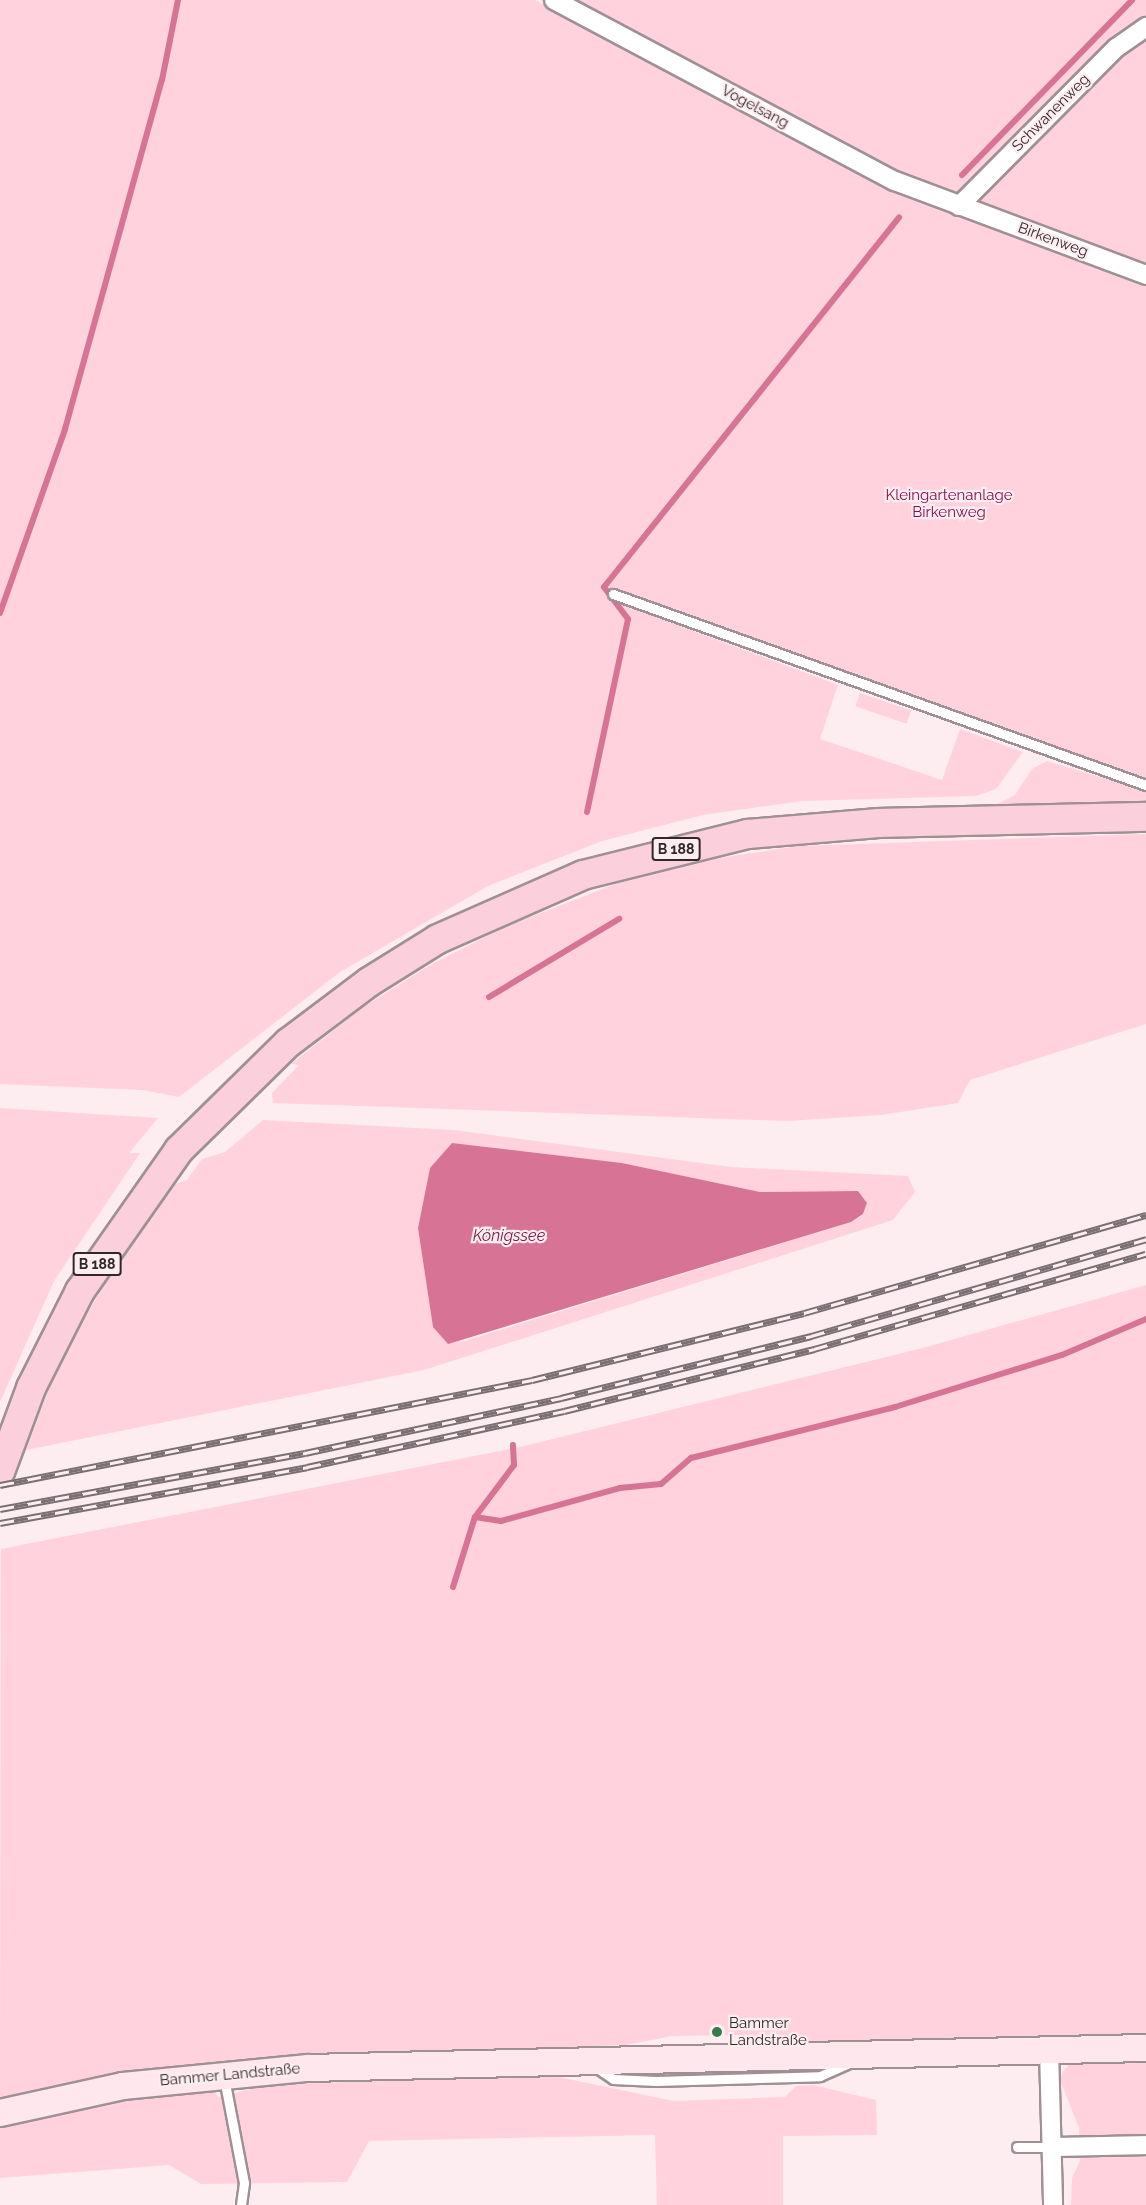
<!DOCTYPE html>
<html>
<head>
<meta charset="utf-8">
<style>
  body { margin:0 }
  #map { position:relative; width:1146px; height:2205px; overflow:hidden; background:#fdedf1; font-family:Raleway,sans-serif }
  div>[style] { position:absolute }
  .green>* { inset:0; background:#ffd2de; transform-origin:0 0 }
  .water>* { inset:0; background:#d77394 }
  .stream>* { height:6px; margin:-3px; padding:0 3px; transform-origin:3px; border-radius:3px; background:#d77394 }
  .roads { filter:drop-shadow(2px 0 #9e9094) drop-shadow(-2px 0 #9e9094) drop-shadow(0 2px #9e9094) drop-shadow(0 -2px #9e9094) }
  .service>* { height:9px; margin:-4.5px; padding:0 4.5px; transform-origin:4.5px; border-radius:4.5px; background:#fff }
  .minor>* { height:18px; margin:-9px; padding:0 9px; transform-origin:9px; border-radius:9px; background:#fff }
  .secondary>* { height:26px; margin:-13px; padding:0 13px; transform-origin:13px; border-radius:13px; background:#fee7ed }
  .primary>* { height:28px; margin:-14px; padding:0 14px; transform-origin:14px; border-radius:14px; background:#fccfdc }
  .rail>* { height:7px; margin-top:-3.5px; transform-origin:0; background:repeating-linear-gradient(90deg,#fdedf1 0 14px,#7a7073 0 28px); box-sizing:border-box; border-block:2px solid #7a7073 }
  .dots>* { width:16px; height:16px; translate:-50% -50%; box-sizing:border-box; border:3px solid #fdedf1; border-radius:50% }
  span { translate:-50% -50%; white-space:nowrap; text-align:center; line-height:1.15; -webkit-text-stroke:4.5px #fdedf1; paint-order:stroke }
  .shield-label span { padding:2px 4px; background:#fdedf1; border:2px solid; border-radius:4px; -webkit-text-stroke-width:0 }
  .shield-label { font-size:14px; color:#2f292b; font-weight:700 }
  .street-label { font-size:15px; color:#2f292b }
  .park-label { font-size:15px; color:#8a0e48 }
  .poi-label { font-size:15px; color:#2f292b }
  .left { translate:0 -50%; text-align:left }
  .water-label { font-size:16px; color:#751b40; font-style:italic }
</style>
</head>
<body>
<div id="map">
  <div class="green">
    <div style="clip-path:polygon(0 0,535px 0,889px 188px,1146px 285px,1146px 777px,1134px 778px,619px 594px,616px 602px,838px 685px,820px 739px,942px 780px,960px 729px,1023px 752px,996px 789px,976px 796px,802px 801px,703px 815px,602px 841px,488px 886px,340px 972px,179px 1097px,142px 1090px,0 1084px)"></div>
    <div style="clip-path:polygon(571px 0,1146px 0,1146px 265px,900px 174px)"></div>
    <div style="left:860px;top:693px;width:54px;height:14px;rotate:19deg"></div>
    <div style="clip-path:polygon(1047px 761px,1146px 791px,1146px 806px,988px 809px,1015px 795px,1032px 769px)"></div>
    <div style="clip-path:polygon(1146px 834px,1146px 1024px,970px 1080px,958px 1103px,881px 1115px,787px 1121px,273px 1103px,272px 1093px,299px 1065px,291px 1064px,362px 1008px,430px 965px,505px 927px,618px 883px,712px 859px,799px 846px)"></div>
    <div style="clip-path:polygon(0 1108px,158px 1118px,129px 1153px,140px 1153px,54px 1281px,0 1402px)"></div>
    <div style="clip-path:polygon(evenodd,263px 1120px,454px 1130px,731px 1167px,908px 1176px,915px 1192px,893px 1220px,424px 1370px,26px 1450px,58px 1364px,127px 1245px,172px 1185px,187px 1180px,202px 1159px,225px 1152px,263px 1120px,452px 1143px,622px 1163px,760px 1192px,858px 1191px,867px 1203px,863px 1215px,851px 1222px,461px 1342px,433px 1326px,418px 1228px,430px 1168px,452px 1143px)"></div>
    <div style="clip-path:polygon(1146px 1285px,1146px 2037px,781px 2042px,741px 2035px,672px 2036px,626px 2045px,268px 2058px,129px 2072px,0 2100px,1px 1549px,520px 1447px,919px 1349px)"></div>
    <div style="clip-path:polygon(1146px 2063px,1146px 2205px,1071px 2205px,1072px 2178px,1080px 2161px,1079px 2128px,1060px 2080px,1063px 2071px,1070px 2064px)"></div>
    <div style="clip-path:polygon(544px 2074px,674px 2101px,785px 2097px,796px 2086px,813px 2085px,876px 2100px,877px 2135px,783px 2136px,783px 2205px,657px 2205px,655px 2135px,369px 2141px,347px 2182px,201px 2184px,169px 2165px,0 2178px,0 2127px,120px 2100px,213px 2088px,218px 2097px,267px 2085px)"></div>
  </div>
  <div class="water">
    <div style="clip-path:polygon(452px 1143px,622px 1163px,760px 1192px,858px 1191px,867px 1203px,863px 1214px,851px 1222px,448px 1344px,433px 1327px,418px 1228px,430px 1168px)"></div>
  </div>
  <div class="stream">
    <div style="left:962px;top:175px;width:244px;rotate:-45.8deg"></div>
    <div style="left:0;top:613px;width:195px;rotate:-70.5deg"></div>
    <div style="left:65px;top:429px;width:362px;rotate:-74.5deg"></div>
    <div style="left:162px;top:80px;width:82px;rotate:-78.7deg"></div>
    <div style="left:587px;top:812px;width:197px;rotate:-78deg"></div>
    <div style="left:628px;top:619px;width:40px;rotate:-127deg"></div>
    <div style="left:604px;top:587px;width:473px;rotate:-51.4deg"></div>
    <div style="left:489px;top:997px;width:152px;rotate:-31deg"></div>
    <div style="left:475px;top:1517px;width:26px;rotate:9deg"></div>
    <div style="left:501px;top:1521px;width:123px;rotate:-15.5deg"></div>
    <div style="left:620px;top:1488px;width:41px;rotate:-5.6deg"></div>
    <div style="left:661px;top:1484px;width:40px;rotate:-41deg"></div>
    <div style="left:691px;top:1458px;width:210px;rotate:-14deg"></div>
    <div style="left:895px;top:1407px;width:175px;rotate:-17.3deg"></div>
    <div style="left:1062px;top:1355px;width:91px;rotate:-23.2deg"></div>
    <div style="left:453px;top:1587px;width:73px;rotate:-72.6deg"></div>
    <div style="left:475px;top:1517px;width:65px;rotate:-53.1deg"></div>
    <div style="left:514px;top:1465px;width:20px;rotate:-93deg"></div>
  </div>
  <div class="roads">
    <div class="service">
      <div style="left:613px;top:594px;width:566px;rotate:19.72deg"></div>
      <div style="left:594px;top:2066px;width:23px;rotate:34deg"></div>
      <div style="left:613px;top:2079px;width:43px;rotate:2.7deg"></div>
      <div style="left:656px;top:2081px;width:164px;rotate:-1.7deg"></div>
      <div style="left:820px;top:2076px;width:34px;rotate:-24deg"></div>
      <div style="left:224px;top:2078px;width:107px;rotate:79.2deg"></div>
      <div style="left:244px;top:2183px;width:22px;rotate:98deg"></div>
      <div style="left:1017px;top:2147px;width:35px"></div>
    </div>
    <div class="minor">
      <div style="left:554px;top:0;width:386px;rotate:28deg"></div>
      <div style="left:895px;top:181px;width:268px;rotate:20.5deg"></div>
      <div style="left:959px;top:206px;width:223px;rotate:-45.2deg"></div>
      <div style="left:1116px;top:48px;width:37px;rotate:-35deg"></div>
      <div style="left:1049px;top:2049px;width:156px;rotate:88.5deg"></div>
      <div style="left:1052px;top:2147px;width:94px;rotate:-1.2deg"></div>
    </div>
    <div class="secondary">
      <div style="left:0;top:2113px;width:126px;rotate:-12.4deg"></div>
      <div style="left:123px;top:2086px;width:186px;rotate:-5.6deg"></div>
      <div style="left:308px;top:2068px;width:838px;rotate:-1.37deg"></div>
    </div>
    <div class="primary">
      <div style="left:0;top:1472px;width:90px;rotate:-69.7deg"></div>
      <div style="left:31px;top:1388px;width:109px;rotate:-63.2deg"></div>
      <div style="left:80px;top:1291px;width:172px;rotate:-54.9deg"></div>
      <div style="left:179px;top:1150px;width:153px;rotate:-44.5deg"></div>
      <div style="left:288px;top:1043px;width:101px;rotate:-37deg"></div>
      <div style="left:369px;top:982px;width:81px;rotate:-31.9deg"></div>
      <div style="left:438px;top:939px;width:158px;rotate:-23.8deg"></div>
      <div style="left:583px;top:875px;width:170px;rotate:-14deg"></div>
      <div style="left:748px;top:834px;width:131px;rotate:-4.8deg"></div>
      <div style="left:879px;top:823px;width:267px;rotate:-1.3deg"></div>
    </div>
  </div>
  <div class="rail">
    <div style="left:0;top:1485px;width:542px;rotate:-11.16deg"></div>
    <div style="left:532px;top:1380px;width:280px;rotate:-13.8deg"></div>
    <div style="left:804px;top:1313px;width:356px;rotate:-16deg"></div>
    <div style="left:0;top:1509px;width:310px;rotate:-10.4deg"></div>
    <div style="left:305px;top:1453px;width:262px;rotate:-12.1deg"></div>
    <div style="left:561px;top:1398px;width:258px;rotate:-13.9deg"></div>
    <div style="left:811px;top:1336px;width:349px;rotate:-16.1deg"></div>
    <div style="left:0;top:1523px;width:312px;rotate:-10.3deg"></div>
    <div style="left:307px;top:1467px;width:263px;rotate:-12.3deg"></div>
    <div style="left:564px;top:1411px;width:258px;rotate:-13.9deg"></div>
    <div style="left:814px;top:1349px;width:345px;rotate:-16deg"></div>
  </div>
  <div class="dots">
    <div style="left:717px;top:2032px;background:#347c49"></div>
  </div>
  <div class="shield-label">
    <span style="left:676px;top:849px">B 188</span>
    <span style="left:97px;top:1264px">B 188</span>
  </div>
  <div class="street-label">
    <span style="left:755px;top:107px;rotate:28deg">Vogelsang</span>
    <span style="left:1051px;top:113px;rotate:-45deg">Schwanenweg</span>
    <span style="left:1053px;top:240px;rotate:20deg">Birkenweg</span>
    <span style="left:230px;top:2075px;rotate:-5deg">Bammer Landstraße</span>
  </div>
  <div class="park-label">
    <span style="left:949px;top:504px">Kleingartenanlage<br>Birkenweg</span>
  </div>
  <div class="poi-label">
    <span class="left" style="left:729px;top:2032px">Bammer<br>Landstraße</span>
  </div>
  <div class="water-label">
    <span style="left:509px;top:1236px">Königssee</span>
  </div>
</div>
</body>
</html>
